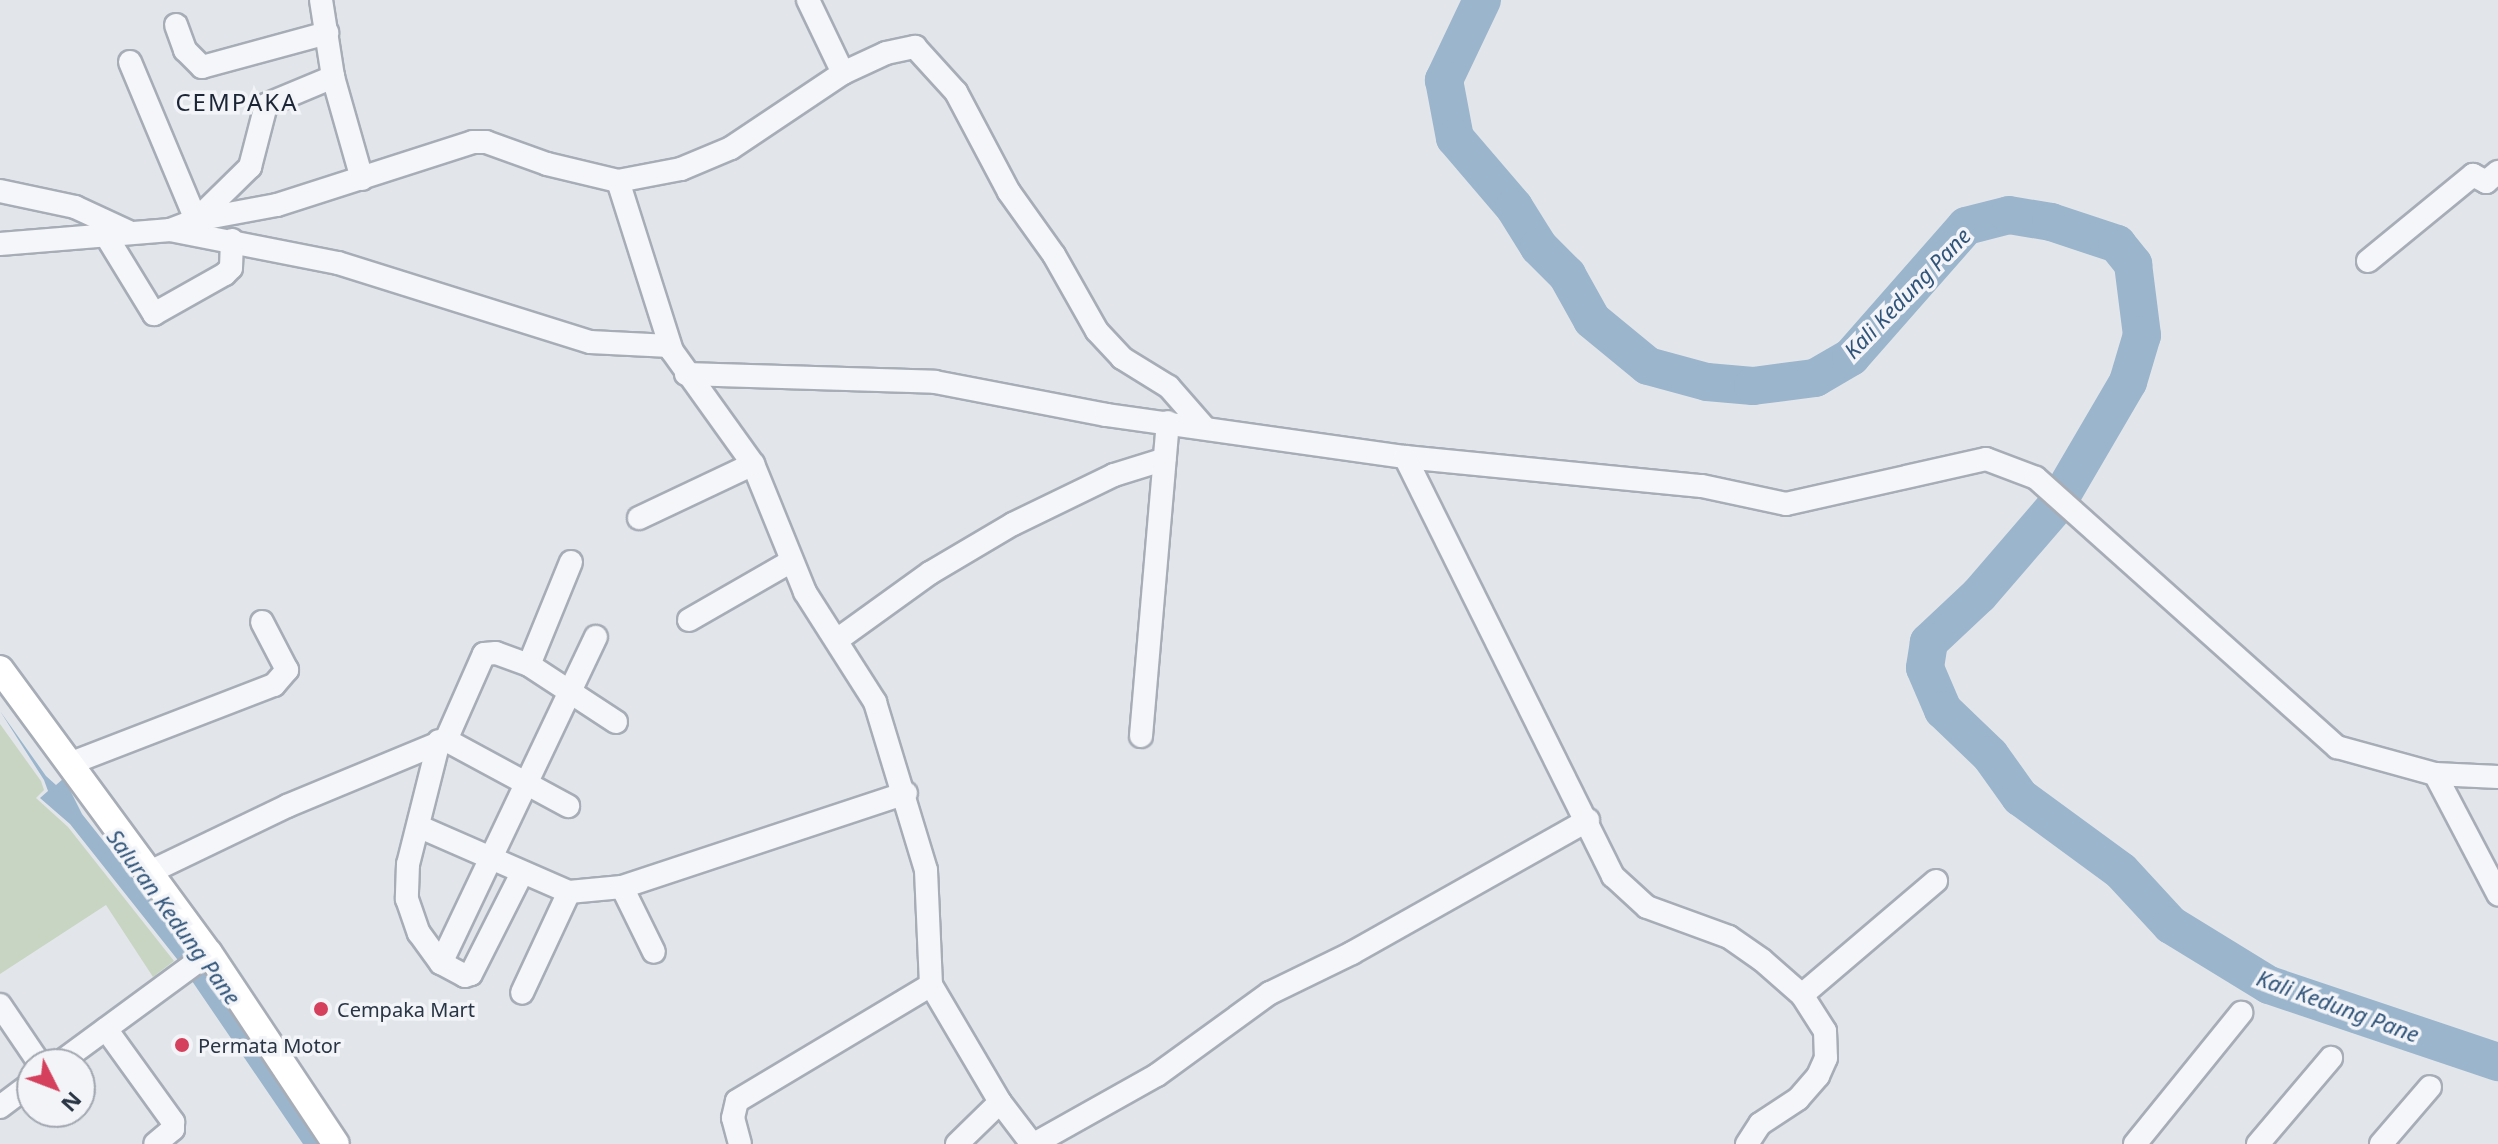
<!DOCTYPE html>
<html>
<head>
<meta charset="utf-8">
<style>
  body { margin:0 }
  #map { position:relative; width:2498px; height:1144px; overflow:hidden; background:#e2e6eb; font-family:"Noto Sans",sans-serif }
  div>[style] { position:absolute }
  .green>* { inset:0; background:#c8d5c2 }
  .water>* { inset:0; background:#9bb5cc }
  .river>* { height:38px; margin:-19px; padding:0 19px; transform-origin:19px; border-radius:19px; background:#9bb5cc }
  .roads { filter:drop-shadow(2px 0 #a7adb6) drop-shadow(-2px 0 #a7adb6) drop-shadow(0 2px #a7adb6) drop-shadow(0 -2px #a7adb6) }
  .minor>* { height:22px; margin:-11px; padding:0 11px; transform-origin:11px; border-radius:11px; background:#f5f6f9 }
  .major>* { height:26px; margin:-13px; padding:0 13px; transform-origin:13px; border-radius:13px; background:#fff }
  .dots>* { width:22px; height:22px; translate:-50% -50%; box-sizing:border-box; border:4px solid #f2f4f8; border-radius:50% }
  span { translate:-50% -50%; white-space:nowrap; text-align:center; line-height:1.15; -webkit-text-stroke:7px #f2f4f8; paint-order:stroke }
  .poi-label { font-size:20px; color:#293444 }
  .left { translate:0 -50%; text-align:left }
  .water-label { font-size:22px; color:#30547a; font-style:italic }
  .quarter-label { font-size:24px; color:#1b2535; letter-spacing:2px }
  .north { position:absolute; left:16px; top:1048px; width:80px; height:80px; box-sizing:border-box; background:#f2f4f8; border:2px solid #a2a7b0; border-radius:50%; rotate:132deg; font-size:22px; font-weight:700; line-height:32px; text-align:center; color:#293444 }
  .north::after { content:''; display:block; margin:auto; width:28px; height:36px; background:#d5415d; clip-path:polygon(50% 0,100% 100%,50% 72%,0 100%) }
</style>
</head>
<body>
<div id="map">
  <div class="green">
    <div style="clip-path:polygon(0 724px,41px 781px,44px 790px,36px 798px,68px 827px,174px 961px,153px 977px,106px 905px,0 974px)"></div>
  </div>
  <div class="water">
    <div style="clip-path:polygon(0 711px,46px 776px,56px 785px,64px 778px,82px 814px,189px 949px,322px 1144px,303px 1144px,177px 959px,70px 824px,40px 798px,48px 791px,44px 780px)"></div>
  </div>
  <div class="river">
    <div style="left:1482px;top:0;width:89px;rotate:115.4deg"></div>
    <div style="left:1444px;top:80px;width:59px;rotate:79.3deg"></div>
    <div style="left:1455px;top:138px;width:91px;rotate:49.5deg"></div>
    <div style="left:1514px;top:207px;width:47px;rotate:58deg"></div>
    <div style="left:1539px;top:247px;width:40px;rotate:45deg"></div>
    <div style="left:1567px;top:275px;width:51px;rotate:60.9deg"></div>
    <div style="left:1592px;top:320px;width:72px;rotate:39.4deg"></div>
    <div style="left:1648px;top:366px;width:61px;rotate:15.2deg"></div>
    <div style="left:1707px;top:382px;width:46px;rotate:5deg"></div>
    <div style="left:1753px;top:386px;width:63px;rotate:-7.4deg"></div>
    <div style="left:1815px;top:378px;width:42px;rotate:-30.3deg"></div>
    <div style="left:1851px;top:357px;width:174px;rotate:-48.7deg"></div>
    <div style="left:1966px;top:226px;width:44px;rotate:-14.3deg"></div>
    <div style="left:2009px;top:215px;width:43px;rotate:9.5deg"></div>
    <div style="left:2051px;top:222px;width:70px;rotate:18.4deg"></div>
    <div style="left:2117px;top:244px;width:26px;rotate:51deg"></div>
    <div style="left:2133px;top:264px;width:72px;rotate:82.8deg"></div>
    <div style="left:2142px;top:335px;width:49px;rotate:106.6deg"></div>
    <div style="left:2128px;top:382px;width:145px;rotate:120.3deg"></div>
    <div style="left:2055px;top:507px;width:116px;rotate:130.8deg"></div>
    <div style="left:1979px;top:595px;width:69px;rotate:136.8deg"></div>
    <div style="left:1929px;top:642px;width:26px;rotate:99deg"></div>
    <div style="left:1925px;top:668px;width:46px;rotate:66.8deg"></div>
    <div style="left:1943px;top:710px;width:65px;rotate:43.8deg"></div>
    <div style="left:1990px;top:755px;width:52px;rotate:54.5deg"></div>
    <div style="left:2020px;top:797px;width:125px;rotate:36.2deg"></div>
    <div style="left:2121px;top:871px;width:74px;rotate:47.2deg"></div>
    <div style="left:2171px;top:925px;width:115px;rotate:31.5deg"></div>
    <div style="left:2269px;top:985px;width:242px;rotate:18.6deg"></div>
  </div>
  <div class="roads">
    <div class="minor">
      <div style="left:321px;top:0;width:78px;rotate:81.1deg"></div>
      <div style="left:333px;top:77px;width:106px;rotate:74.1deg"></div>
      <div style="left:808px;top:0;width:81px;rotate:64.4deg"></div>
      <div style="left:176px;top:25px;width:27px;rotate:70deg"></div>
      <div style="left:185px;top:50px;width:24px;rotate:45deg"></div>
      <div style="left:202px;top:67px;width:130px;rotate:-15.2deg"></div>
      <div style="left:130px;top:62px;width:171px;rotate:67.3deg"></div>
      <div style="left:196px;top:220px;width:76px;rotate:-44.5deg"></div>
      <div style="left:250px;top:167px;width:64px;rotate:-75.5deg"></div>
      <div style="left:266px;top:105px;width:73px;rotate:-22.7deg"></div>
      <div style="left:0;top:191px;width:77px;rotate:12deg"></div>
      <div style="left:75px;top:207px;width:60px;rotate:24.8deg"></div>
      <div style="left:170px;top:230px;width:171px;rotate:11.1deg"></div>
      <div style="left:338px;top:263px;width:264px;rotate:17.4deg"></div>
      <div style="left:590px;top:342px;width:80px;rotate:2.9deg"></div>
      <div style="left:105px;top:234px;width:94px;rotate:58.5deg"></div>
      <div style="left:154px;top:314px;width:81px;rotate:-29.4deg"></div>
      <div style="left:225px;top:274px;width:8px;rotate:-45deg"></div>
      <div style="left:231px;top:268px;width:28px;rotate:-88deg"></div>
      <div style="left:0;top:244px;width:171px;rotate:-4.7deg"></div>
      <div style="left:170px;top:230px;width:28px;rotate:-21deg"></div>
      <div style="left:196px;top:220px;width:82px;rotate:-10.5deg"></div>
      <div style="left:277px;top:205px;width:206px;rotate:-17.8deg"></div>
      <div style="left:473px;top:142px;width:13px"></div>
      <div style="left:486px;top:142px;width:65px;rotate:19.8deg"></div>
      <div style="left:547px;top:164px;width:73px;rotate:13.5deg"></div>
      <div style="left:2368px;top:261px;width:136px;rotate:-39.3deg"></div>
      <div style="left:2473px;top:175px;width:15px;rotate:28deg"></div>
      <div style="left:2486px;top:182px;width:16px;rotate:-40deg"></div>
      <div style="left:686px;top:374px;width:249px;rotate:1.8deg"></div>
      <div style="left:935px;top:382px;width:174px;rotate:10.9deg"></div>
      <div style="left:1106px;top:415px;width:302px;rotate:8deg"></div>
      <div style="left:1405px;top:457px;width:298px;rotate:5.6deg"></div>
      <div style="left:1702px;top:486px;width:86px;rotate:12.1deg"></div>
      <div style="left:1786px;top:504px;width:205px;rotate:-12.7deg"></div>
      <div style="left:1986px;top:459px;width:53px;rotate:20.8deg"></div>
      <div style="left:2036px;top:478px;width:404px;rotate:41.8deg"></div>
      <div style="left:2337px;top:747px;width:102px;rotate:15.4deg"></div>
      <div style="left:2435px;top:774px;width:63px;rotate:2.7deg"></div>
      <div style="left:1405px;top:457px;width:468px;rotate:63.6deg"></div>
      <div style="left:1613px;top:876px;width:46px;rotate:42.4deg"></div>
      <div style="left:1647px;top:907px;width:87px;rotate:20.1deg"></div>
      <div style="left:1729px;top:937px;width:40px;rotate:34.9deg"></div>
      <div style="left:1762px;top:960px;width:53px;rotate:41.2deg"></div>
      <div style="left:1802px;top:995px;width:43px;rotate:57.4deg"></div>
      <div style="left:1825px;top:1031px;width:27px;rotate:88deg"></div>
      <div style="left:1826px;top:1058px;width:20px;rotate:114deg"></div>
      <div style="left:1818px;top:1076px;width:30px;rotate:131deg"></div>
      <div style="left:1798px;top:1099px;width:45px;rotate:146.7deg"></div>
      <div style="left:1760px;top:1124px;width:24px;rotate:123deg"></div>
      <div style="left:639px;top:518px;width:126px;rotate:-25.3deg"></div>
      <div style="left:571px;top:562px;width:111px;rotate:112.2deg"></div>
      <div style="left:529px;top:665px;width:104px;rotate:33.2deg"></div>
      <div style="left:689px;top:620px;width:116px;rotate:-29.9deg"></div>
      <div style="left:837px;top:640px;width:115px;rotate:-35.8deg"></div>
      <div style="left:930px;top:573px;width:96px;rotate:-30.6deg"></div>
      <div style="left:1013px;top:524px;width:112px;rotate:-25.9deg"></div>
      <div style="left:1114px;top:475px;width:53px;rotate:-17.4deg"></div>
      <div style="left:1141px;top:736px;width:315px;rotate:-85.1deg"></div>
      <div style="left:446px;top:740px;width:94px;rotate:-66.2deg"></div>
      <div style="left:484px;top:654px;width:12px;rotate:-5deg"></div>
      <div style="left:496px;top:653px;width:35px;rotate:20deg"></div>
      <div style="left:439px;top:741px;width:127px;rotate:104.1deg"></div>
      <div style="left:408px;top:864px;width:35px;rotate:92deg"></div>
      <div style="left:407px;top:899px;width:36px;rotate:71deg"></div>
      <div style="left:419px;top:933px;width:37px;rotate:54deg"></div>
      <div style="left:441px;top:963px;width:27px;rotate:28deg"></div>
      <div style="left:465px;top:976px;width:6px;rotate:-18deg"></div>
      <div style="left:471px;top:974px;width:111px;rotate:-63.2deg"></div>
      <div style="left:69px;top:764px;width:220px;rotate:-21.1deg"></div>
      <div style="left:274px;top:685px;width:20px;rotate:-49deg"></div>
      <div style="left:287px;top:670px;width:54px;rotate:-117.5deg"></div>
      <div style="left:2435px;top:774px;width:136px;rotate:62.3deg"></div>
      <div style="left:420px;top:827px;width:163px;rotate:23.6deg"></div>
      <div style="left:569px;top:892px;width:111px;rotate:115deg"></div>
      <div style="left:150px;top:872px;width:152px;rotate:-25.7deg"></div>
      <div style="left:287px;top:806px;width:172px;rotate:-22.5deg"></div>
      <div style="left:446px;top:740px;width:139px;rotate:28.4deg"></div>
      <div style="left:622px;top:887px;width:72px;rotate:63.8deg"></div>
      <div style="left:569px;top:892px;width:53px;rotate:-5.4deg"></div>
      <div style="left:622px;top:887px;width:299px;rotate:-18.3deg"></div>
      <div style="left:441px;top:963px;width:361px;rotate:-64.6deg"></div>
      <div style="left:1802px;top:995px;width:176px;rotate:-40.4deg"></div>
      <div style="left:0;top:1005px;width:71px;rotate:55.9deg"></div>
      <div style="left:106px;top:1029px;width:115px;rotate:54.2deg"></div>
      <div style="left:173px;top:1122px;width:7px;rotate:90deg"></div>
      <div style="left:173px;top:1129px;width:23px;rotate:140deg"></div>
      <div style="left:58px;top:1064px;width:187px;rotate:-36.3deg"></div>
      <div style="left:0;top:1107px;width:40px;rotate:-37deg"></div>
      <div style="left:740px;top:1144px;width:27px;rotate:-105deg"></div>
      <div style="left:733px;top:1118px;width:17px;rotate:-77deg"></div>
      <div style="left:737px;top:1101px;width:226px;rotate:-30.9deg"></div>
      <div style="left:957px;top:1144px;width:60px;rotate:-44.3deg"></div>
      <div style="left:1032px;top:1144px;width:53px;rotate:-127.3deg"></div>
      <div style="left:1000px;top:1102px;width:136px;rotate:-120.5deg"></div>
      <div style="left:931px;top:985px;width:115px;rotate:-92.5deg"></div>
      <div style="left:926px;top:870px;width:176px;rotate:-106.9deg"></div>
      <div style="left:875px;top:702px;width:130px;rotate:-122.5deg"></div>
      <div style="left:805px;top:592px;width:138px;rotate:-112.1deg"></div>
      <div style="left:753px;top:464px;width:139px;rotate:-125.6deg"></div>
      <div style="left:672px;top:351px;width:178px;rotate:-107.6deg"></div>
      <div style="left:618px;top:181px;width:64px;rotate:-10.8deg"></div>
      <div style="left:681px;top:169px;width:54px;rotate:-22.8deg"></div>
      <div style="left:731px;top:148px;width:135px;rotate:-33.8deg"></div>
      <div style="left:843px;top:73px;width:47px;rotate:-24.9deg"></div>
      <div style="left:886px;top:53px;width:30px;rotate:-12deg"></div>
      <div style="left:915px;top:47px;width:61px;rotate:47.7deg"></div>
      <div style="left:956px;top:92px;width:113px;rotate:62.1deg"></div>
      <div style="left:1009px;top:192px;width:77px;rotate:54.5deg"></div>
      <div style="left:1054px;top:255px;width:87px;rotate:60.5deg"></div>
      <div style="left:1097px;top:331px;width:37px;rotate:47deg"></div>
      <div style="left:1122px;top:358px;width:55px;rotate:31.7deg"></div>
      <div style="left:1169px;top:387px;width:53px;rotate:48.8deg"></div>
      <div style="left:1034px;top:1144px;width:141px;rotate:-29.3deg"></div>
      <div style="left:1157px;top:1075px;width:140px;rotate:-36deg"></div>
      <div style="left:1270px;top:993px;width:91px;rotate:-26deg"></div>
      <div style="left:1352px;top:953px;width:271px;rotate:-29.4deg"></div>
      <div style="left:2135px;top:1144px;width:169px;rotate:-51deg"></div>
      <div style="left:2258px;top:1144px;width:113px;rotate:-49.7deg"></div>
      <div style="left:2381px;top:1144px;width:75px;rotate:-49.3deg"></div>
    </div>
    <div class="major">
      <div style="left:0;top:669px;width:353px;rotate:53.7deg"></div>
      <div style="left:209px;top:953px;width:229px;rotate:56.4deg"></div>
    </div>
  </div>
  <div class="dots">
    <div style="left:321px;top:1009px;background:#d5415d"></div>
    <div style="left:182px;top:1045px;background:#d5415d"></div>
  </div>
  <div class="poi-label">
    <span class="left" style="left:337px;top:1009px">Cempaka Mart</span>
    <span class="left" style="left:198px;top:1045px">Permata Motor</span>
  </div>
  <div class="water-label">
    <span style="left:1907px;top:293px;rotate:-46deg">Kali Kedung Pane</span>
    <span style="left:174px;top:917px;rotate:54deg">Saluran Kedung Pane</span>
    <span style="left:2338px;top:1006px;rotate:20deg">Kali Kedung Pane</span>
  </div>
  <div class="quarter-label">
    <span style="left:237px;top:102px">CEMPAKA</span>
  </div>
  <div class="north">N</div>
</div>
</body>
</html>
